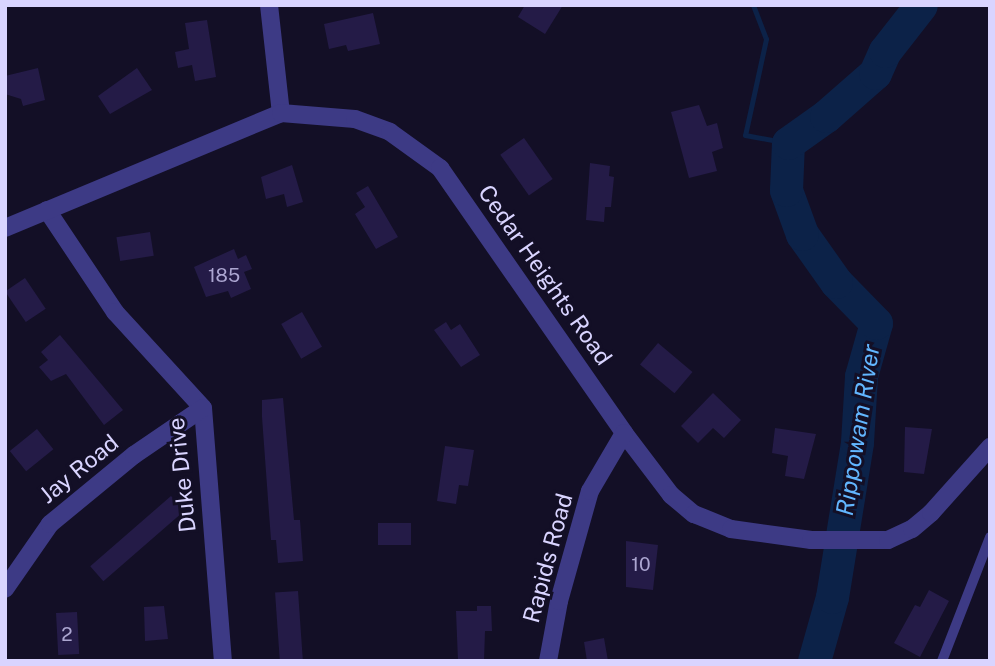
<!DOCTYPE html>
<html>
<head>
<meta charset="utf-8">
<style>
  body { margin:0 }
  #map { position:relative; width:995px; height:666px; overflow:hidden; background:#130f26; font-family:"Public Sans",sans-serif }
  div>[style] { position:absolute }
  .stream>* { height:5px; margin:-2.5px; padding:0 2.5px; transform-origin:2.5px; border-radius:2.5px; background:#0c2248 }
  .river>* { height:33px; margin:-16.5px; padding:0 16.5px; transform-origin:16.5px; border-radius:16.5px; background:#0c2248 }
  .building>* { inset:0; background:#241b47; transform-origin:0 0 }
  .service>* { height:10px; margin:-5px; padding:0 5px; transform-origin:5px; border-radius:5px; background:#3d3a85 }
  .minor>* { height:18px; margin:-9px; padding:0 9px; transform-origin:9px; border-radius:9px; background:#3d3a85 }
  span { translate:-50% -50%; white-space:nowrap; text-align:center; line-height:1.15; -webkit-text-stroke:6px #130f26; paint-order:stroke }
  .number-label { font-size:19px; color:#aca6d1 }
  .number-label span { -webkit-text-stroke-width:0 }
  .street-label { font-size:23px; color:#d9d4ff }
  .water-label { font-size:24px; color:#62b6ff; font-style:italic }
  .frame { position:absolute; inset:0; border:7px solid #d9d4ff; pointer-events:none }
</style>
</head>
<body>
<div id="map">
  <div class="stream">
    <div style="left:753px;top:5px;width:36px;rotate:69deg"></div>
    <div style="left:766px;top:39px;width:98px;rotate:102.3deg"></div>
    <div style="left:745px;top:135px;width:44px;rotate:10.5deg"></div>
  </div>
  <div class="river">
    <div style="left:814px;top:661px;width:66px;rotate:-74.3deg"></div>
    <div style="left:832px;top:597px;width:157px;rotate:-80.8deg"></div>
    <div style="left:857px;top:442px;width:66px;rotate:-86.5deg"></div>
    <div style="left:861px;top:376px;width:55px;rotate:-74.2deg"></div>
    <div style="left:876px;top:323px;width:57px;rotate:-134.3deg"></div>
    <div style="left:836px;top:282px;width:59px;rotate:-125.3deg"></div>
    <div style="left:802px;top:234px;width:47px;rotate:-110deg"></div>
    <div style="left:786px;top:190px;width:47px;rotate:-87.6deg"></div>
    <div style="left:788px;top:143px;width:47px;rotate:-35.4deg"></div>
    <div style="left:826px;top:116px;width:65px;rotate:-41.3deg"></div>
    <div style="left:875px;top:73px;width:24px;rotate:-66deg"></div>
    <div style="left:885px;top:51px;width:58px;rotate:-52deg"></div>
  </div>
  <div class="building">
    <div style="clip-path:polygon(525px 5px,563px 5px,545px 34px,518px 17px)"></div>
    <div style="clip-path:polygon(373px 13px,380px 44px,348px 51px,346px 45px,329px 49px,324px 24px)"></div>
    <div style="clip-path:polygon(207px 20px,216px 77px,195px 81px,192px 65px,178px 68px,175px 52px,189px 49px,185px 23px)"></div>
    <div style="clip-path:polygon(38px 68px,45px 100px,23px 106px,21px 99px,5px 94px,5px 76px)"></div>
    <div style="clip-path:polygon(137px 68px,152px 90px,110px 114px,98px 96px)"></div>
    <div style="clip-path:polygon(699px 105px,707px 126px,717px 123px,723px 148px,712px 152px,717px 171px,689px 178px,671px 112px)"></div>
    <div style="left:524px;top:138px;width:50px;height:29px;rotate:55deg"></div>
    <div style="clip-path:polygon(590px 163px,610px 166px,609px 176px,614px 177px,611px 207px,605px 207px,604px 222px,586px 220px)"></div>
    <div style="clip-path:polygon(292px 165px,303px 202px,287px 207px,284px 194px,266px 199px,261px 177px)"></div>
    <div style="clip-path:polygon(368px 186px,398px 237px,376px 249px,355px 214px,365px 207px,356px 193px)"></div>
    <div style="left:150px;top:232px;width:24px;height:34px;rotate:81deg"></div>
    <div style="clip-path:polygon(234px 249px,238px 259px,246px 255px,252px 269px,244px 272px,251px 289px,231px 298px,228px 291px,206px 297px,194px 267px)"></div>
    <div style="left:25px;top:278px;width:37px;height:24px;rotate:56deg"></div>
    <div style="left:302px;top:312px;width:40px;height:24px;rotate:60deg"></div>
    <div style="clip-path:polygon(446px 322px,451px 330px,460px 324px,480px 355px,461px 367px,434px 330px)"></div>
    <div style="clip-path:polygon(60px 335px,123px 410px,104px 425px,66px 374px,51px 381px,39px 367px,48px 360px,41px 352px)"></div>
    <div style="left:658px;top:343px;width:45px;height:28px;rotate:40deg"></div>
    <div style="clip-path:polygon(713px 393px,741px 420px,724px 438px,713px 428px,698px 443px,681px 426px)"></div>
    <div style="clip-path:polygon(283px 398px,294px 520px,300px 520px,303px 561px,278px 563px,276px 540px,271px 540px,262px 417px,262px 400px)"></div>
    <div style="clip-path:polygon(905px 427px,932px 429px,924px 474px,904px 472px)"></div>
    <div style="clip-path:polygon(775px 428px,816px 434px,804px 479px,785px 476px,788px 456px,772px 453px)"></div>
    <div style="left:37px;top:429px;width:26px;height:35px;rotate:51deg"></div>
    <div style="clip-path:polygon(445px 446px,474px 450px,468px 486px,459px 485px,456px 504px,437px 501px)"></div>
    <div style="left:171px;top:496px;width:20px;height:107px;rotate:49deg"></div>
    <div style="left:411px;top:523px;width:22px;height:33px;rotate:90deg"></div>
    <div style="clip-path:polygon(626px 541px,658px 545px,653px 590px,626px 587px)"></div>
    <div style="clip-path:polygon(929px 590px,949px 601px,920px 657px,894px 643px,915px 605px,920px 607px)"></div>
    <div style="left:298px;top:591px;width:70px;height:23px;rotate:86deg"></div>
    <div style="clip-path:polygon(164px 606px,168px 639px,145px 641px,144px 607px)"></div>
    <div style="clip-path:polygon(477px 606px,491px 606px,492px 631px,485px 631px,484px 661px,458px 661px,456px 611px,477px 611px)"></div>
    <div style="left:77px;top:612px;width:42px;height:21px;rotate:87deg"></div>
    <div style="clip-path:polygon(604px 638px,608px 661px,587px 661px,584px 642px)"></div>
  </div>
  <div class="service">
    <div style="left:942px;top:661px;width:133px;rotate:-68.8deg"></div>
  </div>
  <div class="minor">
    <div style="left:269px;top:5px;width:109px;rotate:83.7deg"></div>
    <div style="left:47px;top:210px;width:123px;rotate:56.3deg"></div>
    <div style="left:115px;top:312px;width:130px;rotate:47.5deg"></div>
    <div style="left:203px;top:408px;width:254px;rotate:85.5deg"></div>
    <div style="left:5px;top:228px;width:299px;rotate:-22.6deg"></div>
    <div style="left:281px;top:113px;width:74px;rotate:4.6deg"></div>
    <div style="left:355px;top:119px;width:37px;rotate:20deg"></div>
    <div style="left:390px;top:132px;width:62px;rotate:35.8deg"></div>
    <div style="left:440px;top:168px;width:323px;rotate:55.2deg"></div>
    <div style="left:624px;top:433px;width:78px;rotate:52.8deg"></div>
    <div style="left:671px;top:495px;width:30px;rotate:40deg"></div>
    <div style="left:694px;top:514px;width:40px;rotate:22deg"></div>
    <div style="left:731px;top:529px;width:81px;rotate:7.8deg"></div>
    <div style="left:811px;top:540px;width:77px"></div>
    <div style="left:888px;top:540px;width:26px;rotate:-25deg"></div>
    <div style="left:912px;top:529px;width:25px;rotate:-40deg"></div>
    <div style="left:931px;top:513px;width:89px;rotate:-48.2deg"></div>
    <div style="left:5px;top:589px;width:79px;rotate:-55.3deg"></div>
    <div style="left:50px;top:524px;width:109px;rotate:-39.4deg"></div>
    <div style="left:134px;top:455px;width:83px;rotate:-34.3deg"></div>
    <div style="left:548px;top:661px;width:61px;rotate:-79.6deg"></div>
    <div style="left:559px;top:601px;width:114px;rotate:-74.3deg"></div>
    <div style="left:590px;top:491px;width:67px;rotate:-59.6deg"></div>
  </div>
  <div class="number-label">
    <span style="left:224px;top:276px">185</span>
    <span style="left:641px;top:565px">10</span>
    <span style="left:67px;top:635px">2</span>
  </div>
  <div class="street-label">
    <span style="left:545px;top:275px;rotate:55deg">Cedar Heights Road</span>
    <span style="left:79px;top:469px;rotate:-39deg">Jay Road</span>
    <span style="left:182px;top:475px;rotate:-96deg">Duke Drive</span>
    <span style="left:548px;top:558px;rotate:-75deg">Rapids Road</span>
  </div>
  <div class="water-label">
    <span style="left:858px;top:430px;rotate:-81deg">Rippowam River</span>
  </div>
  <div class="frame"></div>
</div>
</body>
</html>
